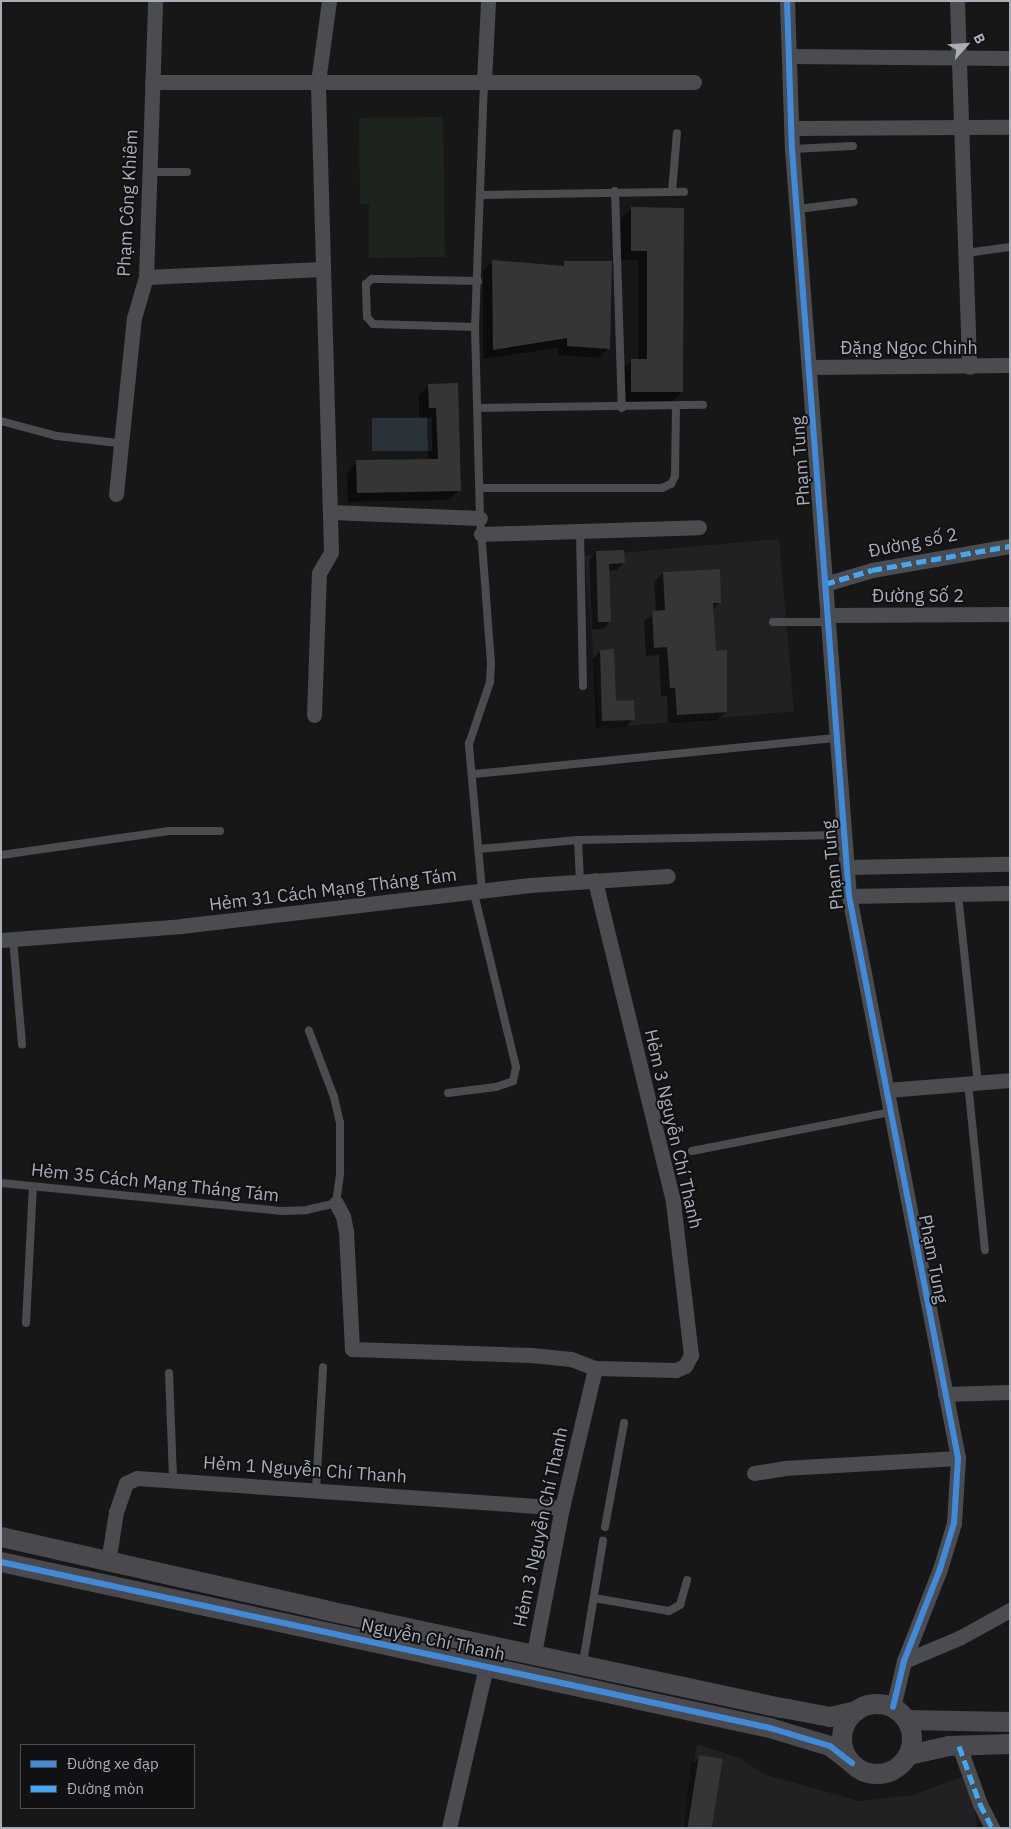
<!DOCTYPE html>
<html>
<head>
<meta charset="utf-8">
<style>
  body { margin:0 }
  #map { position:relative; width:1011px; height:1829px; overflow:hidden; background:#171717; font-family:"IBM Plex Sans",sans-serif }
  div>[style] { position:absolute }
  .built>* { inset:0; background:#212123; transform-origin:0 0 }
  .green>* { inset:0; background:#1d241e }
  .water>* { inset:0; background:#2a3239; transform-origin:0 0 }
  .shadow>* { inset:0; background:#0007 }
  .building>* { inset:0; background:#353536; transform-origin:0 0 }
  .lane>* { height:8px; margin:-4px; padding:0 4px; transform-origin:4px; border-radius:4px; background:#4b4c50 }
  .street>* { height:15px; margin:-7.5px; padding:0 7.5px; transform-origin:7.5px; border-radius:7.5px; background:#4b4c50 }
  .secondary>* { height:20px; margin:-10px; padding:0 10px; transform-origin:10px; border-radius:10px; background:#4a4a4e }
  .secondary>.ring { margin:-10px; padding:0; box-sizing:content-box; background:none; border:20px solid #4a4a4e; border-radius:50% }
  .quiet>* { height:5px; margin-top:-2.5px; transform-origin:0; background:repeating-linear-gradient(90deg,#3fa9f5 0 10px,transparent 0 15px) }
  .cycleway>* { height:6px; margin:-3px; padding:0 3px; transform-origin:3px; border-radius:3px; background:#408adc }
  span { translate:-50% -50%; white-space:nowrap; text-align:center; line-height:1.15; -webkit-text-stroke:4px #111113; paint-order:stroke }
  .street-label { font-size:18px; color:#a8adb8 }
  .frame { position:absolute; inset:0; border:2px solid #a8adb8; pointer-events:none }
  .legend { position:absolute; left:20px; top:1744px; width:175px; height:65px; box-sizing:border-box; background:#111113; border:1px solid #4d4f55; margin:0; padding:6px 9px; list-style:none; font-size:15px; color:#a8adb8 }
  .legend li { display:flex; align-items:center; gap:10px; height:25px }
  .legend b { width:25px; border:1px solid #4d4f55 }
  .north { position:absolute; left:941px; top:20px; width:50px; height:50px; -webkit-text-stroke:4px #111113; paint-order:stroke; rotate:64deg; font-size:14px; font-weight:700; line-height:20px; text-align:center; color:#a8adb8 }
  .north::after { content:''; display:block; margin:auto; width:18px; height:22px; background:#a8adb8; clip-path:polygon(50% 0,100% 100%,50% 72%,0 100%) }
</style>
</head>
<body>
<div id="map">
  <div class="built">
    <div style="left:779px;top:539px;width:173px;height:195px;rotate:85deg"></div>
    <div style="clip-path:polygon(697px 1744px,740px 1758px,763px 1774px,859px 1801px,913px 1795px,970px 1774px,977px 1828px,682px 1828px)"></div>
  </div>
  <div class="green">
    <div style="clip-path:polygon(443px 117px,445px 257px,369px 258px,369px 204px,360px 204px,359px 118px)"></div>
  </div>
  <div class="water">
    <div style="left:372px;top:418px;width:60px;height:33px"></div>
  </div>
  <div class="shadow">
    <div style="clip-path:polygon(631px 209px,682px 209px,682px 392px,672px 402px,622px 402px,622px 370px,632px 360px,638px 360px,638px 260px,621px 260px,621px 219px)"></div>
    <div style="clip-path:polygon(493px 261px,561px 267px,565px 263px,609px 348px,599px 358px,557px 355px,558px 348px,483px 359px,483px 271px)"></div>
    <div style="clip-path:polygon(457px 384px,459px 490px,449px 500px,348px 502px,347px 472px,357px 462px,428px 460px,427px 417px,419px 417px,419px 395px,429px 385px)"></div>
    <div style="clip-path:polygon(596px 552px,624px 563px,616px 570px,608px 571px,610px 621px,603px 629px,592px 629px,589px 560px)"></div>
    <div style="clip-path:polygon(663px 573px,720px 602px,713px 610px,715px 652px,726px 712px,717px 720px,668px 723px,667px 696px,661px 696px,659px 655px,646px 656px,644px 621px,656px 612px,654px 582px)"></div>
    <div style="clip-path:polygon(600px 651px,615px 702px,633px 719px,626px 727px,596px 728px,593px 659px)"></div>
    <div style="clip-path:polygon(700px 1757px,711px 1828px,683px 1828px,692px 1764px)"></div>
  </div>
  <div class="building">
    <div style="clip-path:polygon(631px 207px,684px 208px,683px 392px,631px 392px,631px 359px,647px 359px,647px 251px,631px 251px)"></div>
    <div style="clip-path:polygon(492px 260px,564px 266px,564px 261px,612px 261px,610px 349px,567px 346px,567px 338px,493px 350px)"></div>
    <div style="clip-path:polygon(458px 383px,461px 491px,357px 493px,356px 460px,438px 459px,436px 408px,429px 408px,428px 384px)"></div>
    <div style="clip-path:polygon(624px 550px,625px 563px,609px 564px,611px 622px,598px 622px,596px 551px)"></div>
    <div style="clip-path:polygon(720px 569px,721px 603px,713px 603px,716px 651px,727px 650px,727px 712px,677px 715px,675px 688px,670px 688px,667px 647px,654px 648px,652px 611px,665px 610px,663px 572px)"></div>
    <div style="clip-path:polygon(614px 649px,616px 701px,634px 700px,635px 720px,602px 721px,600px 650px)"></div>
    <div style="left:699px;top:1755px;width:24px;height:74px;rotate:9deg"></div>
  </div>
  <div class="lane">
    <div style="left:792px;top:149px;width:61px;rotate:-2.8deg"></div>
    <div style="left:150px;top:172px;width:37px"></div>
    <div style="left:615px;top:191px;width:217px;rotate:88.2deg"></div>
    <div style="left:672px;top:192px;width:59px;rotate:-85.2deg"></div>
    <div style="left:483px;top:195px;width:201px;rotate:-0.9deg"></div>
    <div style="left:798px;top:209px;width:56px;rotate:-7.1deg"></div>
    <div style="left:966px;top:253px;width:44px;rotate:-7.8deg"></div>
    <div style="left:475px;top:327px;width:102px;rotate:-178.3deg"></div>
    <div style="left:373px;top:324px;width:9px;rotate:-131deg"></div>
    <div style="left:367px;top:317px;width:33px;rotate:-92deg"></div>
    <div style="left:366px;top:284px;width:8px;rotate:-40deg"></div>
    <div style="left:372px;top:279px;width:8px"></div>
    <div style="left:380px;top:279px;width:98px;rotate:1.2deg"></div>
    <div style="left:479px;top:408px;width:224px;rotate:-0.8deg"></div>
    <div style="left:1px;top:421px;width:58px;rotate:15deg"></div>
    <div style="left:57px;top:436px;width:61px;rotate:6.5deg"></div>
    <div style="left:480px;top:488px;width:182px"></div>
    <div style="left:662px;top:488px;width:10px;rotate:-24deg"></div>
    <div style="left:671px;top:484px;width:9px;rotate:-63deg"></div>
    <div style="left:675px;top:476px;width:70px;rotate:-89.2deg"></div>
    <div style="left:580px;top:531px;width:155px;rotate:88.9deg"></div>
    <div style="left:773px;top:622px;width:55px"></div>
    <div style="left:474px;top:774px;width:365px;rotate:-5.7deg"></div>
    <div style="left:578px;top:840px;width:266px;rotate:-1.1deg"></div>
    <div style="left:479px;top:849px;width:99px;rotate:-5.2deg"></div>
    <div style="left:578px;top:840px;width:41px;rotate:87.2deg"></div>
    <div style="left:1px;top:855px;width:170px;rotate:-8.1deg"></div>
    <div style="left:169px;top:831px;width:51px"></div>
    <div style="left:482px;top:891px;width:148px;rotate:-95.1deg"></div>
    <div style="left:469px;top:744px;width:65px;rotate:-71.3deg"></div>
    <div style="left:490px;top:682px;width:19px;rotate:-87deg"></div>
    <div style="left:491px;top:663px;width:145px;rotate:-94.3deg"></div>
    <div style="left:480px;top:518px;width:191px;rotate:-91.5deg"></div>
    <div style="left:475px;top:327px;width:246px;rotate:-87.9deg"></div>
    <div style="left:958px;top:894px;width:190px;rotate:84deg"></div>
    <div style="left:13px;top:939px;width:106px;rotate:85.1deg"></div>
    <div style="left:968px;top:1083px;width:168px;rotate:84.2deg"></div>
    <div style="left:448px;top:1093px;width:48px;rotate:-7.1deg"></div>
    <div style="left:496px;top:1087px;width:18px;rotate:-19deg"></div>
    <div style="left:513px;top:1081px;width:14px;rotate:-78deg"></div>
    <div style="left:516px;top:1067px;width:179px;rotate:-103.6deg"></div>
    <div style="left:692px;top:1151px;width:203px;rotate:-11.1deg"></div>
    <div style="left:1px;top:1183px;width:282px;rotate:5.7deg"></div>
    <div style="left:282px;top:1211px;width:24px;rotate:-2deg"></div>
    <div style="left:306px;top:1210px;width:31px;rotate:-13deg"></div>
    <div style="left:336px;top:1203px;width:30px;rotate:-82deg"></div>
    <div style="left:340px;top:1173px;width:50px;rotate:-90deg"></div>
    <div style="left:340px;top:1123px;width:27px;rotate:-103deg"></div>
    <div style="left:334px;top:1097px;width:71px;rotate:-110.7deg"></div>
    <div style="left:26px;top:1323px;width:136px;rotate:-87.1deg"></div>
    <div style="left:169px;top:1373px;width:106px;rotate:87.8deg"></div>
    <div style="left:316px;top:1490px;width:123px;rotate:-86.7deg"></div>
    <div style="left:605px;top:1527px;width:106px;rotate:-79.6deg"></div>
    <div style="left:594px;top:1598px;width:76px;rotate:9.8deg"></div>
    <div style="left:669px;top:1611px;width:13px;rotate:-29deg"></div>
    <div style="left:680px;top:1605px;width:26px;rotate:-74deg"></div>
    <div style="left:583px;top:1663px;width:124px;rotate:-80.7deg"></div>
  </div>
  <div class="street">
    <div style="left:787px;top:1px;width:148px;rotate:88.1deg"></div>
    <div style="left:792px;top:149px;width:749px;rotate:85.64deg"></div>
    <div style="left:849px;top:896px;width:572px;rotate:79.02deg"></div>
    <div style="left:958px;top:1458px;width:65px;rotate:93.5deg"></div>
    <div style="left:954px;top:1523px;width:48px;rotate:106.9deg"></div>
    <div style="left:940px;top:1569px;width:99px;rotate:111.4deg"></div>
    <div style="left:904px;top:1661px;width:47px;rotate:103.4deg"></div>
    <div style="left:957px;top:1px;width:366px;rotate:88.1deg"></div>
    <div style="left:789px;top:56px;width:221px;rotate:0.5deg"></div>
    <div style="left:484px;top:81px;width:80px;rotate:-87.1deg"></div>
    <div style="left:152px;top:82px;width:542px"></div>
    <div style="left:792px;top:128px;width:218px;rotate:-0.3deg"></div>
    <div style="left:146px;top:277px;width:176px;rotate:-2.6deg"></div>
    <div style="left:809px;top:367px;width:201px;rotate:-0.6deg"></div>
    <div style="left:116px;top:494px;width:177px;rotate:-84.2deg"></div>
    <div style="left:134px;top:318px;width:43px;rotate:-73.7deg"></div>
    <div style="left:146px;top:277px;width:276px;rotate:-88.1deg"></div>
    <div style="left:331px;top:512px;width:149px;rotate:2.3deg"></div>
    <div style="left:481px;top:534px;width:218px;rotate:-1.8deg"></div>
    <div style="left:825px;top:584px;width:49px;rotate:-16.6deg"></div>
    <div style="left:872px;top:570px;width:140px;rotate:-9.9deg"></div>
    <div style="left:827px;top:615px;width:183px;rotate:-0.3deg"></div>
    <div style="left:314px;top:715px;width:142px;rotate:-88deg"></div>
    <div style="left:319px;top:573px;width:24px;rotate:-60deg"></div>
    <div style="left:331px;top:552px;width:470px;rotate:-91.6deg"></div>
    <div style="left:318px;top:82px;width:82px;rotate:-82.3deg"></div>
    <div style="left:847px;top:867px;width:163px;rotate:-1.1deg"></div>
    <div style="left:849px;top:896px;width:161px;rotate:-1.1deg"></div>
    <div style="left:1px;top:940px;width:181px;rotate:-4.4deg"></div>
    <div style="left:181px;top:926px;width:351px;rotate:-6.7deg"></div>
    <div style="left:530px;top:885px;width:138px;rotate:-3.7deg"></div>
    <div style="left:887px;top:1090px;width:123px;rotate:-4.6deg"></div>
    <div style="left:336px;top:1203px;width:15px;rotate:62deg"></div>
    <div style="left:343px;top:1216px;width:15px;rotate:79deg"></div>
    <div style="left:346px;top:1231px;width:118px;rotate:87.1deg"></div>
    <div style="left:352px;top:1349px;width:179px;rotate:1.9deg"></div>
    <div style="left:531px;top:1355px;width:40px;rotate:5.7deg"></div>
    <div style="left:571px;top:1359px;width:26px;rotate:21deg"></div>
    <div style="left:595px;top:1368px;width:81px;rotate:1.4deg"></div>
    <div style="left:676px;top:1370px;width:10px;rotate:-24deg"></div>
    <div style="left:685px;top:1366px;width:13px;rotate:-61deg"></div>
    <div style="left:691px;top:1355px;width:155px;rotate:-96.7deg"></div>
    <div style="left:673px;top:1201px;width:330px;rotate:-103.7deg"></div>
    <div style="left:945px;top:1394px;width:65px;rotate:-1.8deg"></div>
    <div style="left:754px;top:1473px;width:30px;rotate:-9deg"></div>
    <div style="left:784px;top:1468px;width:174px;rotate:-3.3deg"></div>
    <div style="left:108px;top:1562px;width:51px;rotate:-80.9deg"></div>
    <div style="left:116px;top:1512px;width:31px;rotate:-71deg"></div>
    <div style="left:126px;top:1483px;width:12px;rotate:-24deg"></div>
    <div style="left:137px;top:1478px;width:426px;rotate:4deg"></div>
    <div style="left:534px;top:1653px;width:148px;rotate:-79.1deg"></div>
    <div style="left:562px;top:1508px;width:144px;rotate:-76.7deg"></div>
    <div style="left:904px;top:1661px;width:60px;rotate:-22.7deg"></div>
    <div style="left:959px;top:1638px;width:58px;rotate:-28.8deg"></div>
    <div style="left:959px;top:1746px;width:62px;rotate:70.1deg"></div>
    <div style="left:980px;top:1804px;width:27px;rotate:63deg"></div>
    <div style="left:449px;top:1828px;width:165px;rotate:-77.1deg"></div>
  </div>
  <div class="secondary">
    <div style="left:1px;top:1537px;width:331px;rotate:12.7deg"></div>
    <div style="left:324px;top:1610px;width:469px;rotate:12.1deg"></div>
    <div style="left:783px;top:1708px;width:48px;rotate:10.8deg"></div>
    <div style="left:830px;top:1717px;width:27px;rotate:-13deg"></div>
    <div style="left:1px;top:1562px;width:787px;rotate:12.18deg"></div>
    <div style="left:770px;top:1728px;width:63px;rotate:16.7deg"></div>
    <div style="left:830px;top:1746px;width:28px;rotate:38deg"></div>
    <div class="ring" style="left:842px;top:1704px;width:50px;height:50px"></div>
    <div style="left:907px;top:1720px;width:103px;rotate:1.1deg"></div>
    <div style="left:909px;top:1755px;width:41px;rotate:-12.7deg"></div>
    <div style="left:949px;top:1746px;width:61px;rotate:-1.9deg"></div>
  </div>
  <div class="quiet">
    <div style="left:825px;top:584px;width:49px;rotate:-16.6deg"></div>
    <div style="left:872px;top:570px;width:140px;rotate:-9.9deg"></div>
    <div style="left:959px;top:1746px;width:62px;rotate:70.1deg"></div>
    <div style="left:980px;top:1804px;width:27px;rotate:63deg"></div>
  </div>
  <div class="cycleway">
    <div style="left:787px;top:1px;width:148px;rotate:88.1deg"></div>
    <div style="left:792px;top:149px;width:749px;rotate:85.64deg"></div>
    <div style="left:849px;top:896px;width:572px;rotate:79.02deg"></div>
    <div style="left:958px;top:1458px;width:65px;rotate:93.5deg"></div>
    <div style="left:954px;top:1523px;width:48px;rotate:106.9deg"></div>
    <div style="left:940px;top:1569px;width:99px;rotate:111.4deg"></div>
    <div style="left:904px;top:1661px;width:47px;rotate:103.4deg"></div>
    <div style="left:1px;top:1562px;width:787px;rotate:12.18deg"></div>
    <div style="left:770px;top:1728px;width:63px;rotate:16.7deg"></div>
    <div style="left:830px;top:1746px;width:28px;rotate:38deg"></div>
  </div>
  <div class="street-label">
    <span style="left:128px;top:203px;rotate:-87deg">Phạm Công Khiêm</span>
    <span style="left:909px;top:348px">Đặng Ngọc Chinh</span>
    <span style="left:801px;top:461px;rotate:-94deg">Phạm Tung</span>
    <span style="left:913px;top:543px;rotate:-11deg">Đường số 2</span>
    <span style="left:918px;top:596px">Đường Số 2</span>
    <span style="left:833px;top:865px;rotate:-96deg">Phạm Tung</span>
    <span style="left:333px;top:890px;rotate:-7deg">Hẻm 31 Cách Mạng Tháng Tám</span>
    <span style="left:673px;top:1129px;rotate:77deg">Hẻm 3 Nguyễn Chí Thanh</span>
    <span style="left:155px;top:1183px;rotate:6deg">Hẻm 35 Cách Mạng Tháng Tám</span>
    <span style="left:933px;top:1259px;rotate:79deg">Phạm Tung</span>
    <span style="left:305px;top:1470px;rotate:4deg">Hẻm 1 Nguyễn Chí Thanh</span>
    <span style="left:541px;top:1527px;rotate:-78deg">Hẻm 3 Nguyễn Chí Thanh</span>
    <span style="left:433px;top:1640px;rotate:12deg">Nguyễn Chí Thanh</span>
  </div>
  <div class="frame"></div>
  <ul class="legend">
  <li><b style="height:6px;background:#408adc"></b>Đường xe đạp</li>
  <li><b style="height:6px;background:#3fa9f5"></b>Đường mòn</li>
  </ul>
  <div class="north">B</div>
</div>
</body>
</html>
